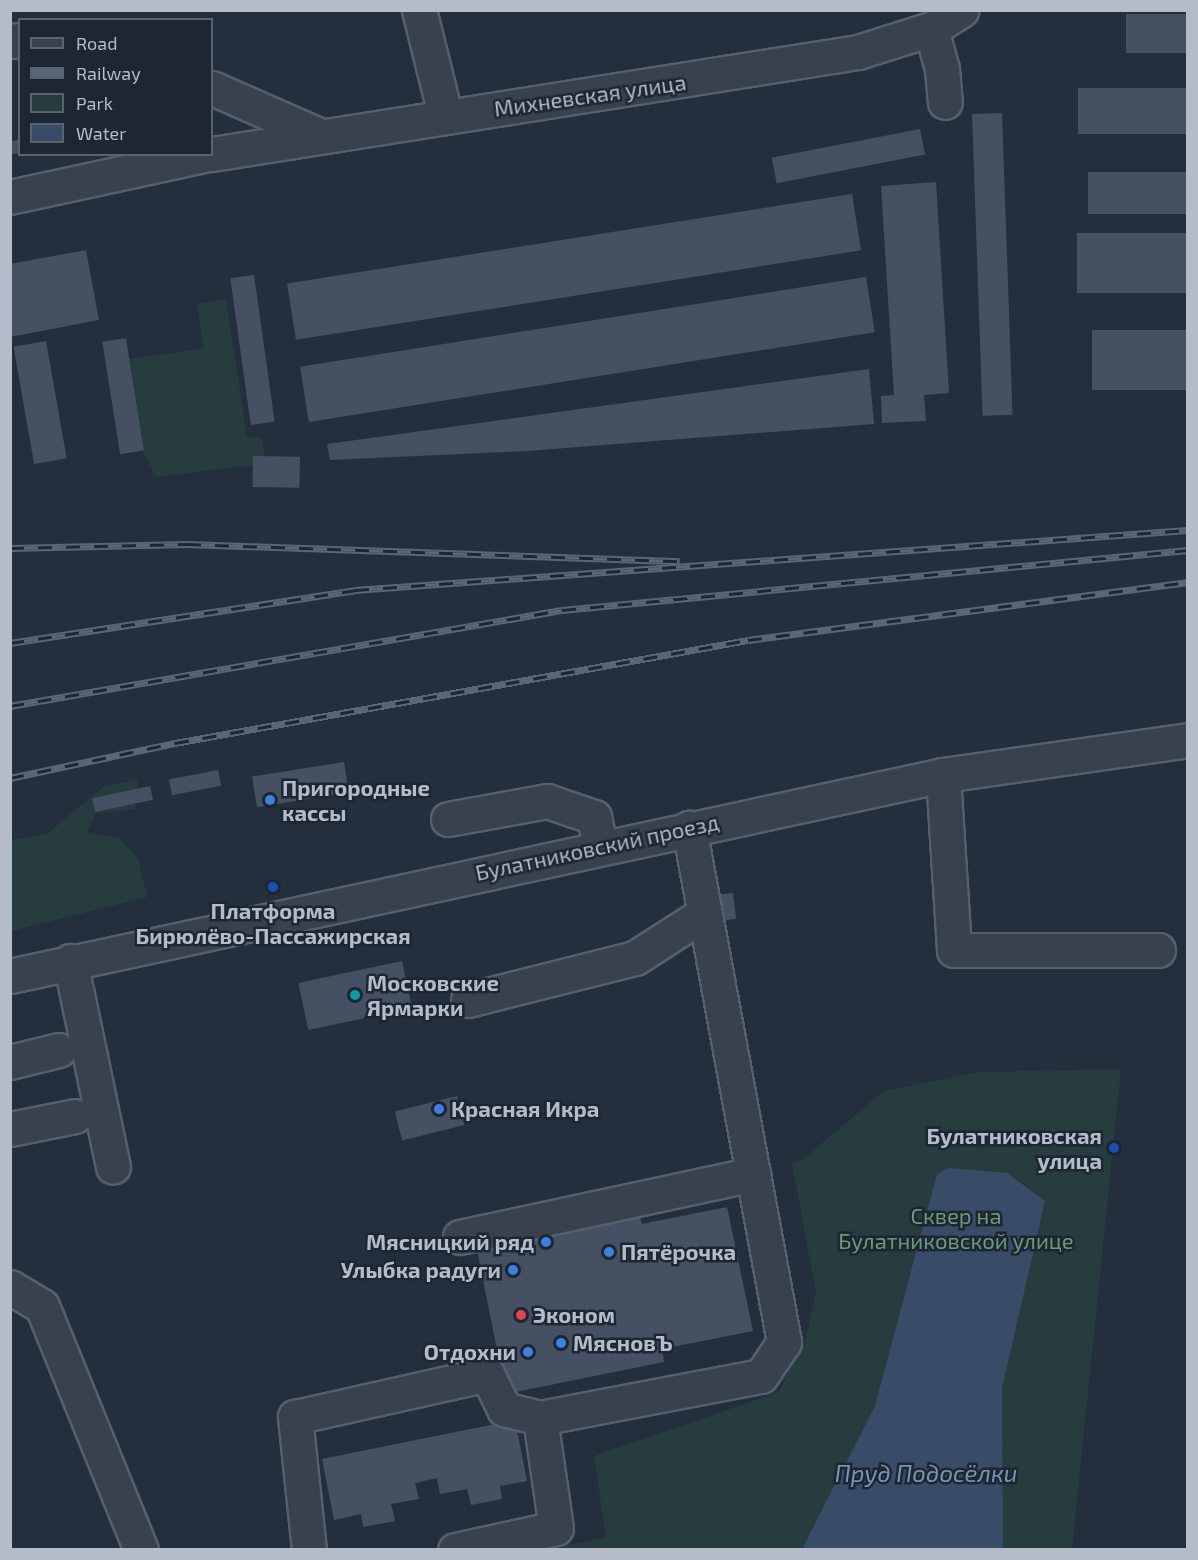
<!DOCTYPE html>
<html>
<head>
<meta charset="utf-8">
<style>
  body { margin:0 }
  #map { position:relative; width:1198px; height:1560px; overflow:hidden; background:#242f3e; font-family:"Exo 2",sans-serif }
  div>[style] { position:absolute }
  .green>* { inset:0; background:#263c3f }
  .water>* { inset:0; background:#394c67 }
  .building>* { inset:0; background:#455162; transform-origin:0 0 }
  .roads { filter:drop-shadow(2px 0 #565f6c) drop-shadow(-2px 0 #565f6c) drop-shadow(0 2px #565f6c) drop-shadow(0 -2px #565f6c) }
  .minor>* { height:33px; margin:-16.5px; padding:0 16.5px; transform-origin:16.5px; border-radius:16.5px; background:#38414e }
  .rail>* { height:7px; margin-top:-3.5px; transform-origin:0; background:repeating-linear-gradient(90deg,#1d2633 0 14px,#5a6575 0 28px); box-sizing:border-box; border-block:2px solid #5a6575 }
  .dots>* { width:16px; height:16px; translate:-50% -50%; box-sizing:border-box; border:3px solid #1d2633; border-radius:50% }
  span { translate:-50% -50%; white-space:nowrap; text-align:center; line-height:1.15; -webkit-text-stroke:5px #1d2633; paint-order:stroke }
  .street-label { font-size:22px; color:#b4bcc9 }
  .poi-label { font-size:22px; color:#b4bcc9; font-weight:700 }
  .left { translate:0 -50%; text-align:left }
  .right { translate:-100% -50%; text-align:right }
  .park-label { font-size:22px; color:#6b9a76 }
  .water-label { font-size:24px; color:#7c92b1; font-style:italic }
  .frame { position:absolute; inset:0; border:12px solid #b4bcc9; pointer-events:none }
  .legend { position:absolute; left:18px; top:18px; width:195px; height:138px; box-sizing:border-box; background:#1d2633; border:2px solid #59626f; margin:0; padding:8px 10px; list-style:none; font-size:18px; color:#b4bcc9 }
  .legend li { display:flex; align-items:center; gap:12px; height:30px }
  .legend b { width:30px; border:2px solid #59626f }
</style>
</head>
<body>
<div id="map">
  <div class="green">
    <div style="clip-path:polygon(226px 299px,247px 437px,262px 438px,265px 457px,253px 456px,253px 465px,156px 477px,143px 451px,130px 359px,204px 348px,197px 304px)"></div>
    <div style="clip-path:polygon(138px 779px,135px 809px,96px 813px,87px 833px,118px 838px,138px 858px,147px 897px,11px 931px,11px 840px,47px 834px,103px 787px)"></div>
    <div style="clip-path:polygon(1121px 1069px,1072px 1549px,547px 1550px,606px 1537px,594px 1456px,779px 1392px,806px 1337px,816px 1292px,792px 1163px,802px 1160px,884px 1091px,978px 1072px)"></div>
  </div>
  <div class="water">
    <div style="clip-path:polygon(949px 1168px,1007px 1173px,1045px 1201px,1002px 1388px,1003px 1549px,802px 1549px,875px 1406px,937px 1174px)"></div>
  </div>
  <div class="building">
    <div style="left:1188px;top:14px;width:39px;height:62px;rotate:90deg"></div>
    <div style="left:1188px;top:88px;width:46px;height:110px;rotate:90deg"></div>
    <div style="left:1002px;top:113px;width:302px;height:30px;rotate:88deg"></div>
    <div style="left:920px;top:129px;width:26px;height:151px;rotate:79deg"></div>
    <div style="clip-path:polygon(20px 139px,20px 153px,12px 154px,10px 142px)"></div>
    <div style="left:1188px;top:172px;width:42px;height:100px;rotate:90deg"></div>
    <div style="clip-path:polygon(936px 182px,949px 393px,924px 395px,926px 421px,882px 423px,881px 396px,894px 395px,881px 186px)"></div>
    <div style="left:852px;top:194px;width:57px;height:572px;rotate:81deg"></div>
    <div style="left:1188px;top:233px;width:60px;height:111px;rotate:90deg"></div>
    <div style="clip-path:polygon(86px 250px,99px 320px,10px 337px,10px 264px)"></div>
    <div style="left:254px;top:275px;width:148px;height:24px;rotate:82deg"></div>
    <div style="left:866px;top:277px;width:56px;height:573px;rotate:81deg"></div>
    <div style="left:1188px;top:330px;width:60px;height:96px;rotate:90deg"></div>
    <div style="left:126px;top:338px;width:114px;height:24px;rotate:81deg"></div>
    <div style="left:46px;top:341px;width:119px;height:33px;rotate:80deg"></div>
    <div style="clip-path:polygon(869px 369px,874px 424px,527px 451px,330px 460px,327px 444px)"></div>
    <div style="left:253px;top:456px;width:47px;height:31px;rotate:1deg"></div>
    <div style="left:344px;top:762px;width:31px;height:93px;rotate:81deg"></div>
    <div style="left:218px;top:770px;width:16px;height:50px;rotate:79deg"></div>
    <div style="left:150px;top:786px;width:14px;height:59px;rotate:78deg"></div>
    <div style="left:733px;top:893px;width:26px;height:13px;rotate:83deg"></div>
    <div style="left:402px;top:961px;width:48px;height:106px;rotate:78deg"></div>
    <div style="left:457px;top:1096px;width:30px;height:64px;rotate:76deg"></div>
    <div style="clip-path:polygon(727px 1207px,753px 1331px,662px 1349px,664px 1362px,506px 1394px,476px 1245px,639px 1213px,642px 1224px)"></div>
    <div style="clip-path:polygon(515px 1420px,527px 1481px,500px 1486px,502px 1499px,471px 1505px,467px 1489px,440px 1494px,437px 1478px,415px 1483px,419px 1499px,391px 1504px,395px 1521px,363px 1527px,361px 1514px,334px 1520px,322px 1459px)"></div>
  </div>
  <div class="roads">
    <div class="minor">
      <div style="left:419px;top:10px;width:107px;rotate:76deg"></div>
      <div style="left:931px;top:29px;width:41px;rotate:74.6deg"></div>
      <div style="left:942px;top:69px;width:33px;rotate:85deg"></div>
      <div style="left:10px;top:41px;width:10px;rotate:-6deg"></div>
      <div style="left:212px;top:88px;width:117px;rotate:23.7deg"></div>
      <div style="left:212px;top:154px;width:654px;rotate:-8.97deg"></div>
      <div style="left:858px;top:52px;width:77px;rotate:-17.5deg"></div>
      <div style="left:931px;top:29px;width:36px;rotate:-32deg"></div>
      <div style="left:10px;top:197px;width:204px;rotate:-12.2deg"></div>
      <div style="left:943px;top:775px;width:175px;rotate:86.4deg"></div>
      <div style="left:954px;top:950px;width:204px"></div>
      <div style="left:448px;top:819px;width:101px;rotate:-10.3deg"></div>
      <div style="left:547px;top:801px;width:50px;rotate:18.8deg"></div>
      <div style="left:594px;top:817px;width:30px;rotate:78deg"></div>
      <div style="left:70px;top:961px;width:210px;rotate:78.2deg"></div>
      <div style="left:10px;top:976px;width:954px;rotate:-12.16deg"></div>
      <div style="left:943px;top:775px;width:247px;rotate:-8.1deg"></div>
      <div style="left:468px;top:1000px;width:172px;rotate:-14.1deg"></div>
      <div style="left:635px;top:958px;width:83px;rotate:-32.7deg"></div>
      <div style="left:10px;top:1062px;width:50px;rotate:-13.8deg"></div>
      <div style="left:10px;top:1129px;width:66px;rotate:-11.3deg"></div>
      <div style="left:460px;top:1237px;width:300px;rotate:-12.1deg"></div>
      <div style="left:10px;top:1287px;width:37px;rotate:31deg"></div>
      <div style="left:42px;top:1306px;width:263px;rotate:67.9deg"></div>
      <div style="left:309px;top:1550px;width:134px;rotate:-96deg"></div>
      <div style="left:295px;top:1417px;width:197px;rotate:-12.6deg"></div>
      <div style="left:487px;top:1374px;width:39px;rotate:64deg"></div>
      <div style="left:504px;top:1409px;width:37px;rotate:14deg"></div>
      <div style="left:455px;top:1550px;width:103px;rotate:-12.3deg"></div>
      <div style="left:556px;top:1528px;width:111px;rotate:-98.3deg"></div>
      <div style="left:540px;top:1418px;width:225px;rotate:-10.8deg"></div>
      <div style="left:761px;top:1376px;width:41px;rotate:-55.9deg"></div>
      <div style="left:784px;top:1342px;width:523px;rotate:-100.47deg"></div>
    </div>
  </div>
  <div class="rail">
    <div style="left:10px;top:548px;width:177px;rotate:-1.3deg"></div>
    <div style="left:187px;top:544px;width:493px;rotate:2deg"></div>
    <div style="left:10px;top:643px;width:349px;rotate:-8.7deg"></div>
    <div style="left:355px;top:590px;width:835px;rotate:-4.12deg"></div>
    <div style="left:10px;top:706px;width:560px;rotate:-9.87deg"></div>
    <div style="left:562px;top:610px;width:629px;rotate:-5.47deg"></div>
    <div style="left:10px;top:778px;width:169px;rotate:-12deg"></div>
    <div style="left:175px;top:743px;width:582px;rotate:-10.19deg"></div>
    <div style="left:748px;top:640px;width:444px;rotate:-7.5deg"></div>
  </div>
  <div class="dots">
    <div style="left:270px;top:800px;background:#3f7fe0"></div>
    <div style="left:273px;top:887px;background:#1a4fb4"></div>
    <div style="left:355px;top:995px;background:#0f9aa8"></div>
    <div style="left:439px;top:1109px;background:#3f7fe0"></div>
    <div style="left:1114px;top:1148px;background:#1a4fb4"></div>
    <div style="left:546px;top:1242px;background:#3f7fe0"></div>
    <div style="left:609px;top:1252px;background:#3f7fe0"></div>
    <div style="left:513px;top:1270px;background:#3f7fe0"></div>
    <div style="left:521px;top:1315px;background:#e0444e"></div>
    <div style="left:561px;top:1343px;background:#3f7fe0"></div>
    <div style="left:528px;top:1352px;background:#3f7fe0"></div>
  </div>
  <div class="street-label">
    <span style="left:590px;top:95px;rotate:-8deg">Михневская улица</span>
    <span style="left:597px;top:847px;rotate:-12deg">Булатниковский проезд</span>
  </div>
  <div class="poi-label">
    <span class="left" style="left:282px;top:800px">Пригородные<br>кассы</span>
    <span style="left:273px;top:923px">Платформа<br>Бирюлёво-Пассажирская</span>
    <span class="left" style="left:367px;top:995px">Московские<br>Ярмарки</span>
    <span class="left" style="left:451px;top:1109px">Красная Икра</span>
    <span class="right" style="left:1102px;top:1148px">Булатниковская<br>улица</span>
    <span class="right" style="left:534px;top:1242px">Мясницкий ряд</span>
    <span class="left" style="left:621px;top:1252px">Пятёрочка</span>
    <span class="right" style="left:501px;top:1270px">Улыбка радуги</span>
    <span class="left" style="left:533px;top:1315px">Эконом</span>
    <span class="left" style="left:573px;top:1343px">МясновЪ</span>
    <span class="right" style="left:516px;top:1352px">Отдохни</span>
  </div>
  <div class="park-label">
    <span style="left:956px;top:1228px">Сквер на<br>Булатниковской улице</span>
  </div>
  <div class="water-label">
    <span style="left:926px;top:1473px">Пруд Подосёлки</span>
  </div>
  <div class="frame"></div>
  <ul class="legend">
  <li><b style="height:8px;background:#38414e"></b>Road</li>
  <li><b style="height:8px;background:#5a6575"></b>Railway</li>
  <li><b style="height:16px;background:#263c3f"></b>Park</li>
  <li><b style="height:16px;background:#394c67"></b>Water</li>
  </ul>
</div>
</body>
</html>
